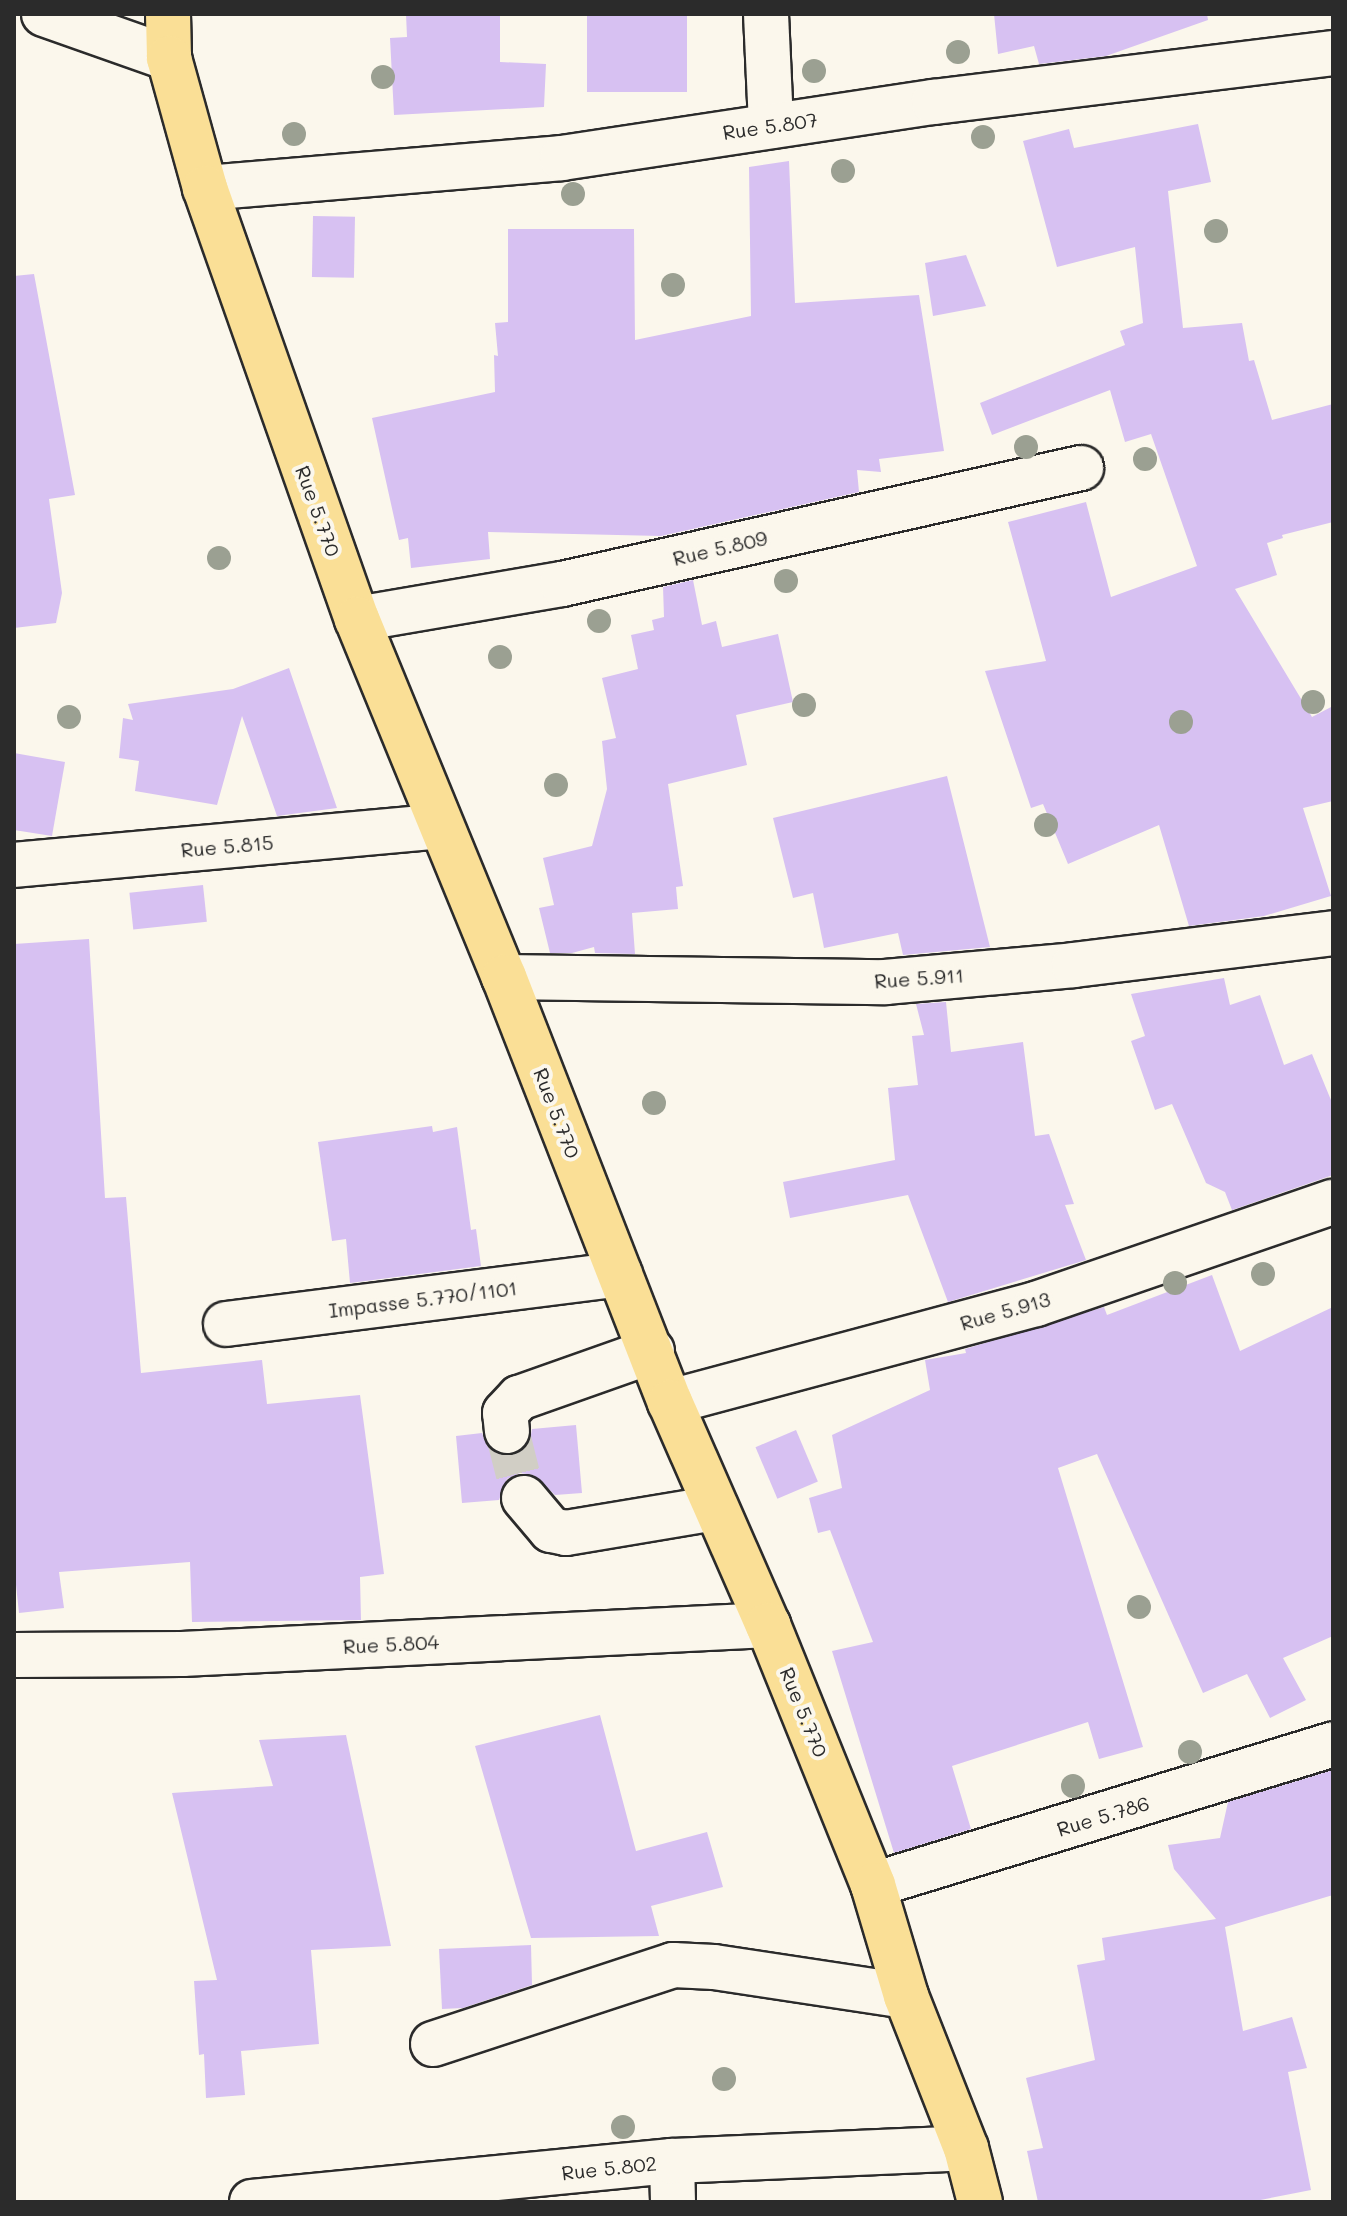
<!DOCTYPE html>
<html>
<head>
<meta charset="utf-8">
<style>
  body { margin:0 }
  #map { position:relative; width:1347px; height:2216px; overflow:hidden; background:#fbf7ec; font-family:Mali,sans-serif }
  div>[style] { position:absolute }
  .building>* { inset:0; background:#d7c1f2; transform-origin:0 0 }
  .minor-tunnel>* { height:44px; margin-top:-22px; transform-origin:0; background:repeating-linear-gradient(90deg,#d1cec5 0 44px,transparent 0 66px) }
  .roads { filter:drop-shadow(2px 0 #2b2b2b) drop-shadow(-2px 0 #2b2b2b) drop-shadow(0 2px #2b2b2b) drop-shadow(0 -2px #2b2b2b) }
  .minor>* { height:44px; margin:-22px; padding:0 22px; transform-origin:22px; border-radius:22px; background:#fbf7ec }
  .major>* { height:44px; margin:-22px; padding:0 22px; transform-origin:22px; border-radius:22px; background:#fadf96 }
  .trees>* { width:24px; height:24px; margin:-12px; border-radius:50%; background:#9ba092 }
  span { translate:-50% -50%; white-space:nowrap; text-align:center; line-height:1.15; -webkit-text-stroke:8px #fbf7ec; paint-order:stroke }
  .street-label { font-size:20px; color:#2b2b2b }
  .frame { position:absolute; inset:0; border:16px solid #2b2b2b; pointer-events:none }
</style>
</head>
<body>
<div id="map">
  <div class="building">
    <div style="clip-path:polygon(406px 14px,500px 14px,500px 62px,546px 64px,544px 107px,394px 115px,390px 38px,407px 37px)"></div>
    <div style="left:587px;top:14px;width:100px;height:78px"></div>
    <div style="clip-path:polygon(994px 14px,1207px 14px,1208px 20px,1106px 56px,1039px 64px,1034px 46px,998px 54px)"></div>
    <div style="clip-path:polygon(1198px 124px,1211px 182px,1168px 191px,1183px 328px,1242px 323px,1249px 361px,1254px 360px,1272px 420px,1333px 404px,1333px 522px,1282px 535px,1283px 538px,1267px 543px,1277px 575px,1235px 589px,1312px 717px,1333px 706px,1333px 801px,1303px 808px,1331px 896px,1264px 916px,1189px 926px,1159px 825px,1068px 864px,1043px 804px,1031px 808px,985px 671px,1046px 661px,1008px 522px,1086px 502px,1111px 597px,1197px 566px,1151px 434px,1125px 442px,1110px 390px,992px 435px,980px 403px,1125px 345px,1120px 331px,1143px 323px,1135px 247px,1057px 267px,1023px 141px,1069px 129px,1074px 148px)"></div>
    <div style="clip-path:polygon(789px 161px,795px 303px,919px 295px,944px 451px,879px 459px,881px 472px,857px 470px,859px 492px,661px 536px,488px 532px,490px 559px,411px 568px,408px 538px,399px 540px,372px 418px,495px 392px,494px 355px,498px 356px,495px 323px,508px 322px,508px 229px,634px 229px,635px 340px,751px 316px,749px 167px)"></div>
    <div style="left:313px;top:216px;width:42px;height:61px;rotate:1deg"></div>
    <div style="clip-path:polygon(966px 255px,986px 306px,933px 316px,925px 263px)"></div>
    <div style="clip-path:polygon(34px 274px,75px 495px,49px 499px,62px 593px,56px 623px,14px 628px,14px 276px)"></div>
    <div style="clip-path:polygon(693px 580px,702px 625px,716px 621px,722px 647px,778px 634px,793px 702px,736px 715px,747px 765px,668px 784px,683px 886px,676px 887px,678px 909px,632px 913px,635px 954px,595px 953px,594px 947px,572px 953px,550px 953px,539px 908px,554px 905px,543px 858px,592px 846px,607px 789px,602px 741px,616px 738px,602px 678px,638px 669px,631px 635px,654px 630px,652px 620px,664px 617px,663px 587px)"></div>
    <div style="clip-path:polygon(289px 668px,337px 808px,277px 816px,242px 716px,217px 805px,135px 791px,139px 761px,119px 758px,123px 718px,133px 720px,128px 704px,233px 689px)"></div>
    <div style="clip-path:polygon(14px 753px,65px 762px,52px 836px,14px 830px)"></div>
    <div style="clip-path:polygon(947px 776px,990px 947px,903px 955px,898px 933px,824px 948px,813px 893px,793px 898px,773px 818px)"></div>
    <div style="left:203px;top:885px;width:37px;height:74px;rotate:84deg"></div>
    <div style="clip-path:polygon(89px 939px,105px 1198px,126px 1197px,141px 1373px,262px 1360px,267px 1404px,360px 1395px,384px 1574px,360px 1577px,361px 1620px,192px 1622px,190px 1562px,59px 1572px,64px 1608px,19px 1613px,14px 1566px,14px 944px)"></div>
    <div style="clip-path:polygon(1224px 978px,1230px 1005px,1260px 995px,1284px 1065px,1312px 1054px,1333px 1105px,1333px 1175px,1232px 1210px,1225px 1192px,1206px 1183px,1172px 1104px,1155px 1110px,1131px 1041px,1145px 1036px,1131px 994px)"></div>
    <div style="clip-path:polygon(946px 1002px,951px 1052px,1023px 1042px,1035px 1136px,1049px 1134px,1074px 1204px,1065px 1205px,1086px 1260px,948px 1302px,908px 1195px,790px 1218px,783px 1182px,895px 1160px,888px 1088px,918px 1085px,912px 1036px,924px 1035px,916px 1004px)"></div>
    <div style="clip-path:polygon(432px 1126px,433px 1132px,457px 1127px,471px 1230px,476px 1229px,481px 1266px,350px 1283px,346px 1239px,332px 1241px,318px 1142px)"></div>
    <div style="clip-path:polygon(1212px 1275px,1240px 1351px,1333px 1307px,1333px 1636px,1283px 1658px,1306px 1700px,1270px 1718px,1247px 1674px,1203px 1693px,1097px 1454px,1058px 1468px,1143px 1747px,1099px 1759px,1088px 1722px,952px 1766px,971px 1829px,894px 1853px,832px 1651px,873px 1642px,830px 1530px,818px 1533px,809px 1498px,842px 1488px,832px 1435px,930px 1390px,925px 1360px,966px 1353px,965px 1349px,1104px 1307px,1107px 1315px)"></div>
    <div style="clip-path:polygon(576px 1425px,582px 1493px,555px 1495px,533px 1475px,520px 1473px,507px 1479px,499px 1500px,462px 1503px,456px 1436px,482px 1433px,487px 1446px,496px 1454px,509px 1456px,522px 1451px,530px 1440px,532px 1429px)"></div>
    <div style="left:796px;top:1430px;width:56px;height:44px;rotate:67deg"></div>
    <div style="clip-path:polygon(600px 1715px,636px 1851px,707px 1832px,723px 1887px,651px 1906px,659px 1936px,531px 1938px,475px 1746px)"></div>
    <div style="clip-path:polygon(346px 1735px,391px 1946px,311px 1950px,319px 2044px,241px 2051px,245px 2095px,206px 2098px,204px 2054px,199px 2055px,194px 1981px,217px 1980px,172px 1793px,273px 1786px,259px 1740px)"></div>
    <div style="clip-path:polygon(1333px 1770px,1333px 1895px,1225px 1927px,1243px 2031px,1292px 2017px,1307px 2068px,1288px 2072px,1311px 2190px,1250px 2202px,1038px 2202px,1027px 2151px,1043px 2148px,1026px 2078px,1095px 2060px,1077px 1965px,1105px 1960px,1102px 1938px,1216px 1919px,1174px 1869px,1168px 1845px,1220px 1838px,1228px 1802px)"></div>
    <div style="clip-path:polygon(531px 1945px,532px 1985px,463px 2008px,442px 2009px,439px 1949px)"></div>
  </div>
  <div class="minor-tunnel">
    <div style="left:507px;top:1431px;width:69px;rotate:75.8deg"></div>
  </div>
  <div class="roads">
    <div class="minor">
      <div style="left:44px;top:14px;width:133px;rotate:19.4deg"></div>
      <div style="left:766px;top:14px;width:112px;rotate:87.4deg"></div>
      <div style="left:205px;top:188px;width:358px;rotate:-4.8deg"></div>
      <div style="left:562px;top:158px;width:376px;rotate:-8.6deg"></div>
      <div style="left:934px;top:102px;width:402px;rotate:-7deg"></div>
      <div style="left:357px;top:619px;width:208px;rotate:-9.7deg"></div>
      <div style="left:562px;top:584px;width:532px;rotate:-12.6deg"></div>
      <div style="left:14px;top:865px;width:427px;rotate:-5.2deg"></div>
      <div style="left:504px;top:977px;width:381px;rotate:0.8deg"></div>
      <div style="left:885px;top:982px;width:190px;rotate:-5.1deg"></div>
      <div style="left:1074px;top:965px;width:261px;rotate:-7deg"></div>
      <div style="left:226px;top:1324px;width:397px;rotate:-7.2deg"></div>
      <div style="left:670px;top:1402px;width:379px;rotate:-15deg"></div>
      <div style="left:1036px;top:1304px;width:314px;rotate:-19deg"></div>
      <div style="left:507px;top:1431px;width:18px;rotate:-96deg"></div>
      <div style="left:505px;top:1413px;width:21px;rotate:-47deg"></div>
      <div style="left:519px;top:1398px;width:141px;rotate:-19.5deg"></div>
      <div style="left:524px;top:1498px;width:42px;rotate:49.8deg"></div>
      <div style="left:551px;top:1530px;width:15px;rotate:11deg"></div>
      <div style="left:566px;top:1533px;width:151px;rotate:-9.5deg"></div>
      <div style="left:14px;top:1655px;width:168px;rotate:-0.3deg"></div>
      <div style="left:182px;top:1654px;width:587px;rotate:-2.83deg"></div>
      <div style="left:873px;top:1885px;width:481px;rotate:-17deg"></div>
      <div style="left:433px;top:2044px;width:253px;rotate:-18.2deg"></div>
      <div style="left:673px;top:1965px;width:41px;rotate:2.8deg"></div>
      <div style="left:714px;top:1967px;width:194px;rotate:8.6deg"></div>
      <div style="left:672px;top:2161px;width:41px;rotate:88.6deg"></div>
      <div style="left:252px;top:2202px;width:422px;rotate:-5.6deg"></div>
      <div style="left:672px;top:2161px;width:294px;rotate:-2.5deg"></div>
    </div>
    <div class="major">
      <div style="left:168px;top:14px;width:44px;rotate:88.7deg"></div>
      <div style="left:169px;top:58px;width:135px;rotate:74.5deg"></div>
      <div style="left:205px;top:188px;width:457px;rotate:70.6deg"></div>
      <div style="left:357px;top:619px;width:387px;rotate:67.7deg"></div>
      <div style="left:504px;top:977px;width:456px;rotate:68.7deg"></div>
      <div style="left:670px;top:1402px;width:244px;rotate:66.3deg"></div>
      <div style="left:768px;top:1625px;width:280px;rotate:68deg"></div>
      <div style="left:873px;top:1885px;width:116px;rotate:73.4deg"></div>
      <div style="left:906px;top:1996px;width:163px;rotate:68.5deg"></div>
      <div style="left:966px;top:2148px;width:56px;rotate:75.5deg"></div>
    </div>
  </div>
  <div class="trees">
    <div style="left:958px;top:52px"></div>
    <div style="left:814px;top:71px"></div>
    <div style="left:383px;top:77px"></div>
    <div style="left:294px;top:134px"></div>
    <div style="left:983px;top:137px"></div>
    <div style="left:843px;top:171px"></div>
    <div style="left:573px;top:194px"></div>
    <div style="left:1216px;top:231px"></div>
    <div style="left:673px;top:285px"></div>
    <div style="left:1026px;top:447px"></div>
    <div style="left:1145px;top:459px"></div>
    <div style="left:219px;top:558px"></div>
    <div style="left:786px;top:581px"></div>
    <div style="left:599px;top:621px"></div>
    <div style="left:500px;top:657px"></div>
    <div style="left:1313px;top:702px"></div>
    <div style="left:804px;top:705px"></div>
    <div style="left:69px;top:717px"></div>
    <div style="left:1181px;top:722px"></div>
    <div style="left:556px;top:785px"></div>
    <div style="left:1046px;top:825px"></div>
    <div style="left:654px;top:1103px"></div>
    <div style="left:1263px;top:1274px"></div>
    <div style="left:1175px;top:1283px"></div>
    <div style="left:1139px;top:1607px"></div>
    <div style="left:1190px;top:1752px"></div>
    <div style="left:1073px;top:1786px"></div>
    <div style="left:724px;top:2079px"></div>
    <div style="left:623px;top:2127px"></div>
  </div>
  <div class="street-label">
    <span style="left:770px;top:126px;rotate:-8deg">Rue 5.807</span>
    <span style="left:318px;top:511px;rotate:70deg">Rue 5.770</span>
    <span style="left:720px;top:548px;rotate:-13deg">Rue 5.809</span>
    <span style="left:227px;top:846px;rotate:-5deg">Rue 5.815</span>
    <span style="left:919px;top:978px;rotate:-4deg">Rue 5.911</span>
    <span style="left:557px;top:1113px;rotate:69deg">Rue 5.770</span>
    <span style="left:423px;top:1299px;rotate:-7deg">Impasse 5.770/1101</span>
    <span style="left:1005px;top:1311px;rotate:-16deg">Rue 5.913</span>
    <span style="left:391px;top:1644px;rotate:-3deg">Rue 5.804</span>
    <span style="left:804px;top:1712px;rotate:68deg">Rue 5.770</span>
    <span style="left:1103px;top:1816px;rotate:-17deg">Rue 5.786</span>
    <span style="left:609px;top:2168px;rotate:-6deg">Rue 5.802</span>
  </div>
  <div class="frame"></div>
</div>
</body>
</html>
